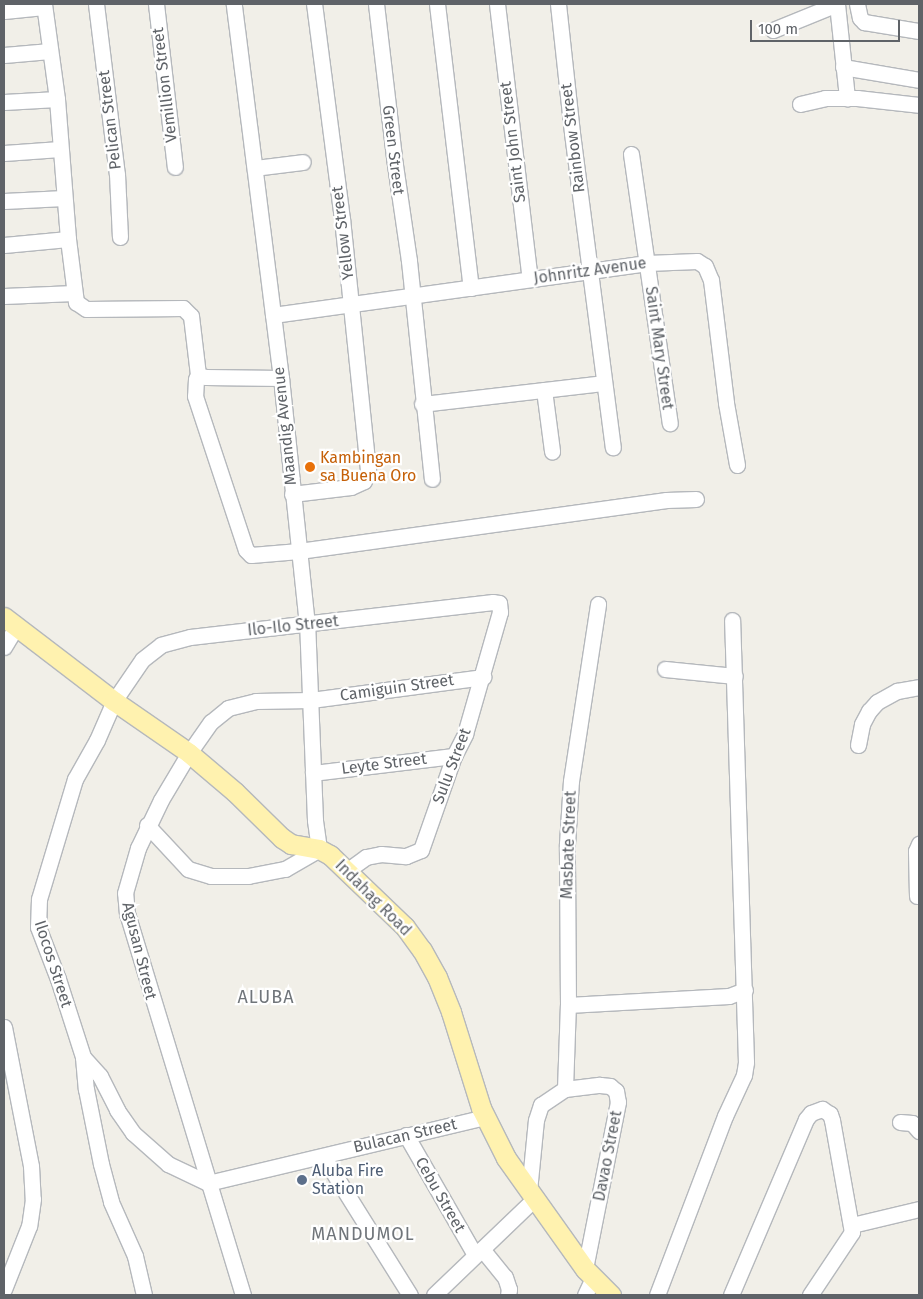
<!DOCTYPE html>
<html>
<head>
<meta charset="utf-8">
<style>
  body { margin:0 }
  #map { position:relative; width:923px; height:1299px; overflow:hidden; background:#f1efe8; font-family:"Fira Sans",sans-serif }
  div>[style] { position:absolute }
  .roads { filter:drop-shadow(1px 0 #b5b8bc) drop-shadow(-1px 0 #b5b8bc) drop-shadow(0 1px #b5b8bc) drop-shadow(0 -1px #b5b8bc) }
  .minor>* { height:15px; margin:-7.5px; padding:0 7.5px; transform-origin:7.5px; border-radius:7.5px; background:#fff }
  .major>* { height:19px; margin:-9.5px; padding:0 9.5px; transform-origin:9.5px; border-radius:9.5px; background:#fff2af }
  .dots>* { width:14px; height:14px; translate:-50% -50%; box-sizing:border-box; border:2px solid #fff; border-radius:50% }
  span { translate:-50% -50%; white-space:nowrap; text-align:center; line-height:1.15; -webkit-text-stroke:4.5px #fff; paint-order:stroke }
  .street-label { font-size:16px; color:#5f6368 }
  .food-label { font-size:16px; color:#c56008 }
  .left { translate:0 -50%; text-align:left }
  .service-label { font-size:16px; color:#4e5e75 }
  .neighbourhood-label { font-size:18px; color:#70757a; letter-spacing:1px }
  .frame { position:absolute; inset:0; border:5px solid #5f6368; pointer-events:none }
  .scale { position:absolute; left:750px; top:20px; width:150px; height:22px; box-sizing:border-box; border:2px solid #5f6368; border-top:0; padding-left:6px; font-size:15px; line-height:18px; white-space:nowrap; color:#5f6368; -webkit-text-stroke:4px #fff; paint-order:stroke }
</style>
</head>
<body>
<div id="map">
  <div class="roads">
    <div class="minor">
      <div style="left:44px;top:4px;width:96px;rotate:82.2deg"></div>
      <div style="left:57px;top:99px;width:140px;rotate:85.5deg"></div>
      <div style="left:68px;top:239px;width:64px;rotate:82.8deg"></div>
      <div style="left:76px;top:302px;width:12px;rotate:35deg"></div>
      <div style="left:86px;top:309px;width:97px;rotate:-0.6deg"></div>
      <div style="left:183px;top:308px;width:11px;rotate:45deg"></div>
      <div style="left:191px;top:316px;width:59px;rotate:83.2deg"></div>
      <div style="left:198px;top:375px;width:8px;rotate:14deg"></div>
      <div style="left:206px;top:377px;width:75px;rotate:0.8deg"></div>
      <div style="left:96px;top:4px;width:171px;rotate:83deg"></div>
      <div style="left:117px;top:174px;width:63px;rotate:87.3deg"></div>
      <div style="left:156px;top:4px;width:164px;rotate:83.4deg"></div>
      <div style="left:376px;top:4px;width:155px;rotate:83.3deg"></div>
      <div style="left:394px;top:158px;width:104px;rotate:81.7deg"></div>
      <div style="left:409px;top:261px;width:219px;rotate:84deg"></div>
      <div style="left:437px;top:4px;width:286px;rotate:83.2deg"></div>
      <div style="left:497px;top:4px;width:277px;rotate:83.2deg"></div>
      <div style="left:558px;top:4px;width:130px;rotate:83.8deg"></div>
      <div style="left:572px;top:133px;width:317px;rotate:82.6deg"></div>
      <div style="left:837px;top:4px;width:95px;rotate:83.9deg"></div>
      <div style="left:857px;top:4px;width:14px;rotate:78deg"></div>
      <div style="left:860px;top:18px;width:6px;rotate:45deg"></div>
      <div style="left:864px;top:22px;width:56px;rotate:9.3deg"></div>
      <div style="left:4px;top:11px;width:40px;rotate:-5.7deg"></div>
      <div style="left:773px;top:30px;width:69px;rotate:-22.1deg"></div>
      <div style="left:4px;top:55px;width:46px;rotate:-5deg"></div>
      <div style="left:843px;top:67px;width:77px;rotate:9.7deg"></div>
      <div style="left:4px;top:102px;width:53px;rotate:-3.2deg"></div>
      <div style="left:800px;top:104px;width:26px;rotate:-13deg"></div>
      <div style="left:825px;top:98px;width:32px"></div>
      <div style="left:857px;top:98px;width:62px;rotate:6.4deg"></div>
      <div style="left:4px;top:153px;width:56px;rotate:-4.1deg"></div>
      <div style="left:631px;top:154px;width:272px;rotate:81.8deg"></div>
      <div style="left:255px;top:168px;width:48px;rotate:-7.1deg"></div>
      <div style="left:4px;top:201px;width:60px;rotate:-2.9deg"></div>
      <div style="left:4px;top:245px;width:64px;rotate:-5.4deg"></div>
      <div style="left:4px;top:296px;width:70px;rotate:-2.5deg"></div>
      <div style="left:273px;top:315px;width:378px;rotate:-7.9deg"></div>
      <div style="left:647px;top:263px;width:50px;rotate:-2.3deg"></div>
      <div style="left:697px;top:261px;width:9px;rotate:32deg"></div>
      <div style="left:705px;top:266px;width:15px;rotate:67deg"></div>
      <div style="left:711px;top:280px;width:124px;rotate:83deg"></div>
      <div style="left:726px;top:403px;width:63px;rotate:79.9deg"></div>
      <div style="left:198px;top:375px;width:4px;rotate:117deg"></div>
      <div style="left:196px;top:379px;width:17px;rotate:93deg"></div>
      <div style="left:195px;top:396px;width:162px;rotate:71.7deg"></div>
      <div style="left:246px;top:550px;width:7px;rotate:45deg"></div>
      <div style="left:251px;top:555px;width:48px;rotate:-4.8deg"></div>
      <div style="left:299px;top:551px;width:371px;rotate:-7.9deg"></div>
      <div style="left:666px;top:500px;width:30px;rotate:-2deg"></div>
      <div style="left:544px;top:390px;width:62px;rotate:82.5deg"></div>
      <div style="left:422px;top:404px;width:183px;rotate:-6.6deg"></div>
      <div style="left:292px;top:494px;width:59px;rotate:-6.8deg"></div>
      <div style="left:351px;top:487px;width:14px;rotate:-25deg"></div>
      <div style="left:364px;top:481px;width:12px;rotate:-70deg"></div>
      <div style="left:368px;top:470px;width:252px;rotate:-95.9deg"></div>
      <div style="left:342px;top:219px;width:217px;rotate:-97.4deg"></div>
      <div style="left:4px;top:647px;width:23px;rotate:-59deg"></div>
      <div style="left:665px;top:669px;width:70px;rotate:5.7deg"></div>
      <div style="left:858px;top:745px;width:21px;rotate:-79deg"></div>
      <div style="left:862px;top:724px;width:15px;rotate:-62deg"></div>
      <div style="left:869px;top:711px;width:12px;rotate:-48deg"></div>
      <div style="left:877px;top:702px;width:23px;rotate:-29deg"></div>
      <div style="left:897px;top:691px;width:22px;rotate:-10deg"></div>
      <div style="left:313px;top:773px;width:142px;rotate:-6.9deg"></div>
      <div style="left:147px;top:825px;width:60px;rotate:47deg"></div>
      <div style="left:188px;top:869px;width:24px;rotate:17deg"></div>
      <div style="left:211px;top:876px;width:37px"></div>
      <div style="left:248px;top:876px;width:38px;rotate:-11deg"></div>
      <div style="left:285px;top:869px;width:39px;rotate:-30deg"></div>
      <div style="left:319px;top:849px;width:29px;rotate:-98deg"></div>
      <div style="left:315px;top:820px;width:195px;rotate:-92.3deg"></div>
      <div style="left:307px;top:625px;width:248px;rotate:-96deg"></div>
      <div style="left:281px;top:378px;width:377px;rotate:-97.2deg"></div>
      <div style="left:348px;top:870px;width:22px;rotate:-36deg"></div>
      <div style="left:366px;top:857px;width:15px;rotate:-11deg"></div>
      <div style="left:381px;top:854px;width:25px;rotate:5deg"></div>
      <div style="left:406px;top:856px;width:16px;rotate:-22deg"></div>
      <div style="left:421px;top:850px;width:100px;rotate:-70.7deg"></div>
      <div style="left:454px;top:756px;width:25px;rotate:-63deg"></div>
      <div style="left:465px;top:734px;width:127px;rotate:-74deg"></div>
      <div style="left:500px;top:612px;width:9px;rotate:-96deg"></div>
      <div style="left:499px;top:603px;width:6px;rotate:-171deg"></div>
      <div style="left:493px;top:602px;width:305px;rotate:173.4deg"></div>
      <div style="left:190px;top:637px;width:30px;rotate:165deg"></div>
      <div style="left:161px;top:645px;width:24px;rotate:142deg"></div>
      <div style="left:142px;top:660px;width:50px;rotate:124.3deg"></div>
      <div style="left:114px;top:701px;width:43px;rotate:113.6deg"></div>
      <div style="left:97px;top:740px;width:45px;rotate:119.4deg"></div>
      <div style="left:75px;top:779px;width:125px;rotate:106.7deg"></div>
      <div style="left:39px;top:899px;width:28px;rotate:92deg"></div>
      <div style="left:38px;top:927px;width:56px;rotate:69deg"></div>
      <div style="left:58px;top:979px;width:82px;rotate:72.2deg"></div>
      <div style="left:83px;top:1057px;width:25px;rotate:48deg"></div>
      <div style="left:100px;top:1076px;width:38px;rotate:63deg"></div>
      <div style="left:117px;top:1110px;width:28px;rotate:55deg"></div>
      <div style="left:133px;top:1133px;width:47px;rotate:41.5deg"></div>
      <div style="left:168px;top:1164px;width:44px;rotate:25.4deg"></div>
      <div style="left:208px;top:1183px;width:286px;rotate:-13.4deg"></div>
      <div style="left:917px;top:896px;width:45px;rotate:-91.3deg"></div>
      <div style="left:916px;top:851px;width:8px;rotate:-67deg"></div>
      <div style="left:568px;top:1005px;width:161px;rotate:-3.2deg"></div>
      <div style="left:729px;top:996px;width:17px;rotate:-21deg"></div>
      <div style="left:4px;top:1027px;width:142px;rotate:79deg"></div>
      <div style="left:31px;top:1166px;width:33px;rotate:87deg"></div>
      <div style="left:33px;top:1199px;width:27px;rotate:98deg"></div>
      <div style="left:29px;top:1226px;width:68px;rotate:111.6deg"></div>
      <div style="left:83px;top:1057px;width:32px;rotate:85deg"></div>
      <div style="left:86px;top:1089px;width:76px;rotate:78.7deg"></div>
      <div style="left:101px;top:1164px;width:39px;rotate:75deg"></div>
      <div style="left:111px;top:1202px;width:59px;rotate:66deg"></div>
      <div style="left:135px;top:1256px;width:40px;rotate:77deg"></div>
      <div style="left:565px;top:1089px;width:84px;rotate:-88deg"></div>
      <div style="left:568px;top:1005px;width:161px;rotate:-90.4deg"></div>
      <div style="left:567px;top:844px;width:63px;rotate:-86.4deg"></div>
      <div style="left:571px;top:781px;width:179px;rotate:-81.3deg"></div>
      <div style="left:900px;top:1122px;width:12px;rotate:5deg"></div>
      <div style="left:912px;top:1123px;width:11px;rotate:49deg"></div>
      <div style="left:406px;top:1135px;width:138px;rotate:60.1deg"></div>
      <div style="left:323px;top:1156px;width:164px;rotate:58deg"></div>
      <div style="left:529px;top:1191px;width:71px;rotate:-84.4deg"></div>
      <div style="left:536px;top:1120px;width:16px;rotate:-72deg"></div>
      <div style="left:541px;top:1105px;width:29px;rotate:-34deg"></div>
      <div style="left:565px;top:1089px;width:35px;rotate:-7deg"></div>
      <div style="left:600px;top:1085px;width:10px;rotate:6deg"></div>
      <div style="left:610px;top:1086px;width:8px;rotate:40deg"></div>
      <div style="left:616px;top:1091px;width:11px;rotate:80deg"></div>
      <div style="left:618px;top:1102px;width:170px;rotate:101.2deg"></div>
      <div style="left:852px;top:1225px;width:69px;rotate:-13.4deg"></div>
      <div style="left:482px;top:1249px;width:36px;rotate:51deg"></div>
      <div style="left:505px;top:1277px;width:13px;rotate:72deg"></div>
      <div style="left:509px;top:1289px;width:6px;rotate:99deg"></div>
      <div style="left:243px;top:1295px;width:398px;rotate:-106.9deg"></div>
      <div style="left:127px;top:914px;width:21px;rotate:-95deg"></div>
      <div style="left:125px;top:893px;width:47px;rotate:-73.9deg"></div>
      <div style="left:138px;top:848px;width:53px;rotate:-64.4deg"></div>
      <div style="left:161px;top:800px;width:55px;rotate:-59.2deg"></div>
      <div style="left:189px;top:753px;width:38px;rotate:-55deg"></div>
      <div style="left:211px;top:722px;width:22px;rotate:-39deg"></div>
      <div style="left:228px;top:708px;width:29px;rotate:-14deg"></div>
      <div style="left:256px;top:701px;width:55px;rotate:-1deg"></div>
      <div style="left:311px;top:700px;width:174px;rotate:-7.6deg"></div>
      <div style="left:434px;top:1295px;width:139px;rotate:-43.8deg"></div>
      <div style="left:585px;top:1295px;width:19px;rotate:-65deg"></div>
      <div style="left:657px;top:1295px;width:191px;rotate:-69.2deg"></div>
      <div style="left:725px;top:1116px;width:45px;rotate:-65.1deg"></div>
      <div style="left:744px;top:1075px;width:13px;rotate:-81deg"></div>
      <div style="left:746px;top:1062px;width:442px;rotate:-91.8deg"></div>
      <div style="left:731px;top:1295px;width:191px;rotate:-66.9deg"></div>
      <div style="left:806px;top:1119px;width:8px;rotate:-50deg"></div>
      <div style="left:811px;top:1113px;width:12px;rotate:-20deg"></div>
      <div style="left:822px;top:1109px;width:9px;rotate:32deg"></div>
      <div style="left:830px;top:1114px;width:6px;rotate:72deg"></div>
      <div style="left:832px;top:1120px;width:114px;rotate:79.9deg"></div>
      <div style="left:852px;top:1232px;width:76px;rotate:123.7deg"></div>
    </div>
    <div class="major">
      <div style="left:4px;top:617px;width:138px;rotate:37.4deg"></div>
      <div style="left:114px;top:701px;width:91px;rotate:34.7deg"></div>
      <div style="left:189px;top:753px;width:60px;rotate:40.3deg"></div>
      <div style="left:235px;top:792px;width:66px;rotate:44.4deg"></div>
      <div style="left:282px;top:838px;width:11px;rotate:34deg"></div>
      <div style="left:291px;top:844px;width:28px;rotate:10deg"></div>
      <div style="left:319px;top:849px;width:13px;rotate:29deg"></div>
      <div style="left:330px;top:855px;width:104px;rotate:43.8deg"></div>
      <div style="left:405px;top:927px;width:29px;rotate:54deg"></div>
      <div style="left:422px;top:950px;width:31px;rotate:61deg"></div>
      <div style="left:437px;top:977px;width:38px;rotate:68deg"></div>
      <div style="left:451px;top:1012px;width:101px;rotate:72.6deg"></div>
      <div style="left:481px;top:1108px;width:56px;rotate:63.4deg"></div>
      <div style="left:506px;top:1158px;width:136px;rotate:54.6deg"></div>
      <div style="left:585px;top:1269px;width:37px;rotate:45deg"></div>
    </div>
  </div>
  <div class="dots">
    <div style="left:310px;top:467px;background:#e8710a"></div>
    <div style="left:302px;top:1180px;background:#5c6f8a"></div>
  </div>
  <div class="street-label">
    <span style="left:165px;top:85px;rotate:-97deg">Vemillion Street</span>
    <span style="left:110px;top:120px;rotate:-97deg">Pelican Street</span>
    <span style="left:573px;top:138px;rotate:-97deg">Rainbow Street</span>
    <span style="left:513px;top:142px;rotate:-97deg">Saint John Street</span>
    <span style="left:393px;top:150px;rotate:83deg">Green Street</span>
    <span style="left:343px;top:233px;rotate:-97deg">Yellow Street</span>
    <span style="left:590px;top:271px;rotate:-8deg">Johnritz Avenue</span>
    <span style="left:659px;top:348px;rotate:82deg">Saint Mary Street</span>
    <span style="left:285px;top:426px;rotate:-96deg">Maandig Avenue</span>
    <span style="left:293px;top:626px;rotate:-6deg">Ilo-Ilo Street</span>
    <span style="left:397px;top:688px;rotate:-8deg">Camiguin Street</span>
    <span style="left:384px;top:764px;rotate:-7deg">Leyte Street</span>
    <span style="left:452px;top:766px;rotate:-69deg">Sulu Street</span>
    <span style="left:569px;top:845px;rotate:-88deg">Masbate Street</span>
    <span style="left:373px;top:898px;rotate:45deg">Indahag Road</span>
    <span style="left:139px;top:951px;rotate:76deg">Agusan Street</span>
    <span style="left:53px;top:964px;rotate:72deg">Ilocos Street</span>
    <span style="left:405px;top:1136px;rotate:-13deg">Bulacan Street</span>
    <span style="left:608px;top:1156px;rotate:-79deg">Davao Street</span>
    <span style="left:440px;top:1195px;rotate:60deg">Cebu Street</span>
  </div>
  <div class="food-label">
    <span class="left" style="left:320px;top:467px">Kambingan<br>sa Buena Oro</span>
  </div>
  <div class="service-label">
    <span class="left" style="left:312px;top:1180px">Aluba Fire<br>Station</span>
  </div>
  <div class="neighbourhood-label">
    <span style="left:266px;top:997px">ALUBA</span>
    <span style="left:363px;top:1234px">MANDUMOL</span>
  </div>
  <div class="frame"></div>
  <div class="scale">100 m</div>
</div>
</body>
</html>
